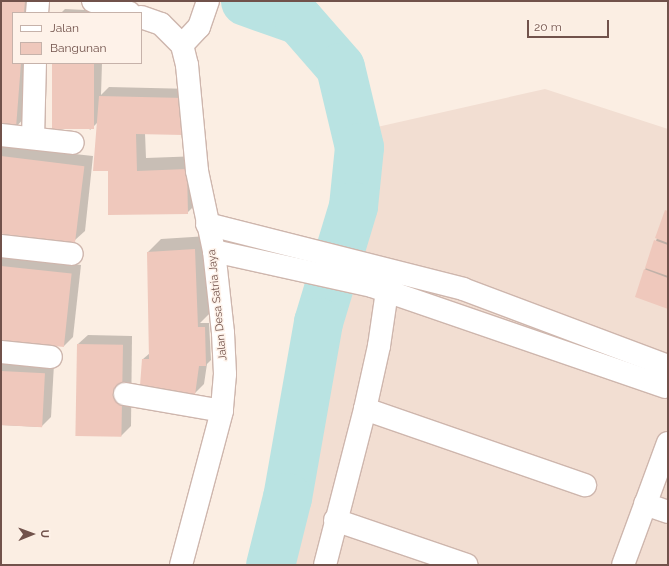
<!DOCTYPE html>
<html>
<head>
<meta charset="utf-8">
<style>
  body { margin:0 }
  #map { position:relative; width:669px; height:566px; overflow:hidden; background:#fbeee3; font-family:Raleway,sans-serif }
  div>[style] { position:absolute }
  .residential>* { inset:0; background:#f2ded2 }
  .shadow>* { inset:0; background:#0003 }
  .river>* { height:49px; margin:-24.5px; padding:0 24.5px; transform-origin:24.5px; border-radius:24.5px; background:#b9e3e2 }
  .building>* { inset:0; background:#efc8bc; transform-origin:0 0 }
  .roads { filter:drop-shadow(1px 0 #ceb6ad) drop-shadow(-1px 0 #ceb6ad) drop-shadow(0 1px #ceb6ad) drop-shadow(0 -1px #ceb6ad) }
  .minor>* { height:22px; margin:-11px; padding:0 11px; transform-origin:11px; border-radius:11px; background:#fff }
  span { translate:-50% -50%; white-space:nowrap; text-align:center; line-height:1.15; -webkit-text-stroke:3px #fef2e9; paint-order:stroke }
  .street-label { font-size:11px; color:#71524b }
  .frame { position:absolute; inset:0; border:2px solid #71524b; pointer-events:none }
  .legend { position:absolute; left:12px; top:12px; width:130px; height:52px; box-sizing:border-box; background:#fef2e9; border:1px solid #c6b2aa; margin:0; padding:5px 7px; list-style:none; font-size:12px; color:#71524b }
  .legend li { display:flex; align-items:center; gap:8px; height:20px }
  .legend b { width:20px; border:1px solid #c6b2aa }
  .north { position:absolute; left:12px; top:514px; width:40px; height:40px; -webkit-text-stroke:3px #fef2e9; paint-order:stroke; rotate:89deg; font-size:11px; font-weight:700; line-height:16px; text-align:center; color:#71524b }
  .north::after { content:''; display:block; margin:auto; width:14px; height:18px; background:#71524b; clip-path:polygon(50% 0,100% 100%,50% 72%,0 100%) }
  .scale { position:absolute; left:527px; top:20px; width:82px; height:18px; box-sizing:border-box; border:2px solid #71524b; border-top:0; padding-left:5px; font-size:12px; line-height:14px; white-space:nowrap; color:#71524b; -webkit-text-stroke:3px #fef2e9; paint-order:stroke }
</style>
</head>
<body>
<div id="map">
  <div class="residential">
    <div style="clip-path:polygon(545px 89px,668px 129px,668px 565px,270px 565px,287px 497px,318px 322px,353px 206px,359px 147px,355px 132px)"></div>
  </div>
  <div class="shadow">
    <div style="clip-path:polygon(1px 1px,33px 1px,32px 13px,13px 13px,13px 63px,29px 63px,25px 117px,16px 127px)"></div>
    <div style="clip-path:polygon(65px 9px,105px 11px,105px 13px,61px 13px)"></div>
    <div style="clip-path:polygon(53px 63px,102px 63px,101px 95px,109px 87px,193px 89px,145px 133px,146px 158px,200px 156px,201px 199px,187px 213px,109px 172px,97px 123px,90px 130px)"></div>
    <div style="clip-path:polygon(1px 146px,93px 156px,85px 231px,75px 240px,1px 232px)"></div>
    <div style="clip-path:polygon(668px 209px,668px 308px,645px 270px)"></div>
    <div style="clip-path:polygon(208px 236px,211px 312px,200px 323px,209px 323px,211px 360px,207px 364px,204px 384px,194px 394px,143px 359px,150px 353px,148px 252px,161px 239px)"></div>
    <div style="clip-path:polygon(1px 256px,81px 265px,73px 337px,64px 346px,1px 339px)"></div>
    <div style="clip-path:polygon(88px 335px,132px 336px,131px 426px,121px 436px,78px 344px)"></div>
    <div style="clip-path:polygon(1px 361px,54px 364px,51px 417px,41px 427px,1px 425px)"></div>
  </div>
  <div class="river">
    <div style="left:245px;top:1px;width:57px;rotate:19.4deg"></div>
    <div style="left:299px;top:20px;width:62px;rotate:48.9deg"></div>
    <div style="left:340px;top:67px;width:82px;rotate:76.6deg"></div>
    <div style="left:359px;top:147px;width:59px;rotate:95.8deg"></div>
    <div style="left:353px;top:206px;width:121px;rotate:106.8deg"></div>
    <div style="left:318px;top:322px;width:178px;rotate:100deg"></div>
    <div style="left:287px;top:497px;width:70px;rotate:104deg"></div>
  </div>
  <div class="building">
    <div style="clip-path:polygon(1px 1px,25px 1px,24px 13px,13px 13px,13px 63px,21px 63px,16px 128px,1px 127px)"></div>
    <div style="left:52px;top:63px;width:42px;height:66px"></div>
    <div style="clip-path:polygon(99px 96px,184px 98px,183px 135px,136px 134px,137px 171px,187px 169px,188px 214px,108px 215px,108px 171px,119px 171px,93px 171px)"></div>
    <div style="left:1px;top:156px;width:84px;height:77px;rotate:7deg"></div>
    <div style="clip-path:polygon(665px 210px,668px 211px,668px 243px,655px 238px)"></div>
    <div style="clip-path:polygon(654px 240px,668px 245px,668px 276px,645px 268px)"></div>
    <div style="clip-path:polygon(195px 249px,198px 327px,205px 327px,206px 366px,199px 366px,195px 395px,140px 386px,142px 359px,149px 359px,147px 252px)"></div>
    <div style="left:1px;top:266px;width:71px;height:74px;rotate:6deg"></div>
    <div style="clip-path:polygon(644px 269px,668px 278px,668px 309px,635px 297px)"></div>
    <div style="left:77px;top:344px;width:46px;height:92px;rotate:1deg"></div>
    <div style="left:1px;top:371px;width:44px;height:54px;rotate:3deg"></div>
  </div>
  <div class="roads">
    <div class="minor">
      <div style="left:93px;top:1px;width:38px;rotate:18deg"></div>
      <div style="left:37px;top:13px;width:12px;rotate:-85deg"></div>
      <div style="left:141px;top:17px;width:21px;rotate:19deg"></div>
      <div style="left:161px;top:24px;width:30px;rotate:45deg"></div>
      <div style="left:182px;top:45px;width:21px;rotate:76deg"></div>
      <div style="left:187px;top:65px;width:106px;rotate:84.6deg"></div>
      <div style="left:197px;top:171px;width:82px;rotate:78deg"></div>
      <div style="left:214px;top:251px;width:82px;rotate:83.7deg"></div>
      <div style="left:223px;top:333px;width:41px;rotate:87.2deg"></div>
      <div style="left:225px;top:374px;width:37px;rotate:95deg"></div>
      <div style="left:222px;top:411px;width:159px;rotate:104.9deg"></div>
      <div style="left:182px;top:45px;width:25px;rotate:-47deg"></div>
      <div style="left:199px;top:27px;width:28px;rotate:-71deg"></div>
      <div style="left:1px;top:135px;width:72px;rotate:6.3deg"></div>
      <div style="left:33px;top:138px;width:75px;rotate:-88.5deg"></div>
      <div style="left:207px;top:224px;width:264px;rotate:14.2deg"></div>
      <div style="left:463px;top:289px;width:219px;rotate:20.6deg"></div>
      <div style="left:1px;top:246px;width:71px;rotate:6.4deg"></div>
      <div style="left:214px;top:251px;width:162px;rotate:12.5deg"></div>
      <div style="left:372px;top:286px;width:310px;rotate:19deg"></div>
      <div style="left:1px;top:352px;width:50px;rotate:5.7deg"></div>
      <div style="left:125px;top:394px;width:98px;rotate:9.9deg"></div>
      <div style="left:365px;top:409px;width:233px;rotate:19.1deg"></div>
      <div style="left:645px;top:504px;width:24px;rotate:19deg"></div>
      <div style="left:335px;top:520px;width:139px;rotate:18.8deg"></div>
      <div style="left:325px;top:565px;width:161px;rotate:-75.6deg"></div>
      <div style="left:365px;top:409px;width:65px;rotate:-77.5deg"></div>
      <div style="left:379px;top:346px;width:56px;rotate:-81.7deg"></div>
      <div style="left:387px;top:291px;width:14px;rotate:-65deg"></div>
      <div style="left:623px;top:565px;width:130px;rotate:-69.8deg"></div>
    </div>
  </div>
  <div class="street-label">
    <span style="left:218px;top:305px;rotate:-96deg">Jalan Desa Satria Jaya</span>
  </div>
  <div class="frame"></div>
  <ul class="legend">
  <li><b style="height:5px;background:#fff"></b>Jalan</li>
  <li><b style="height:11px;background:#efc8bc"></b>Bangunan</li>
  </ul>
  <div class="north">U</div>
  <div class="scale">20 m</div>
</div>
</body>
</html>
